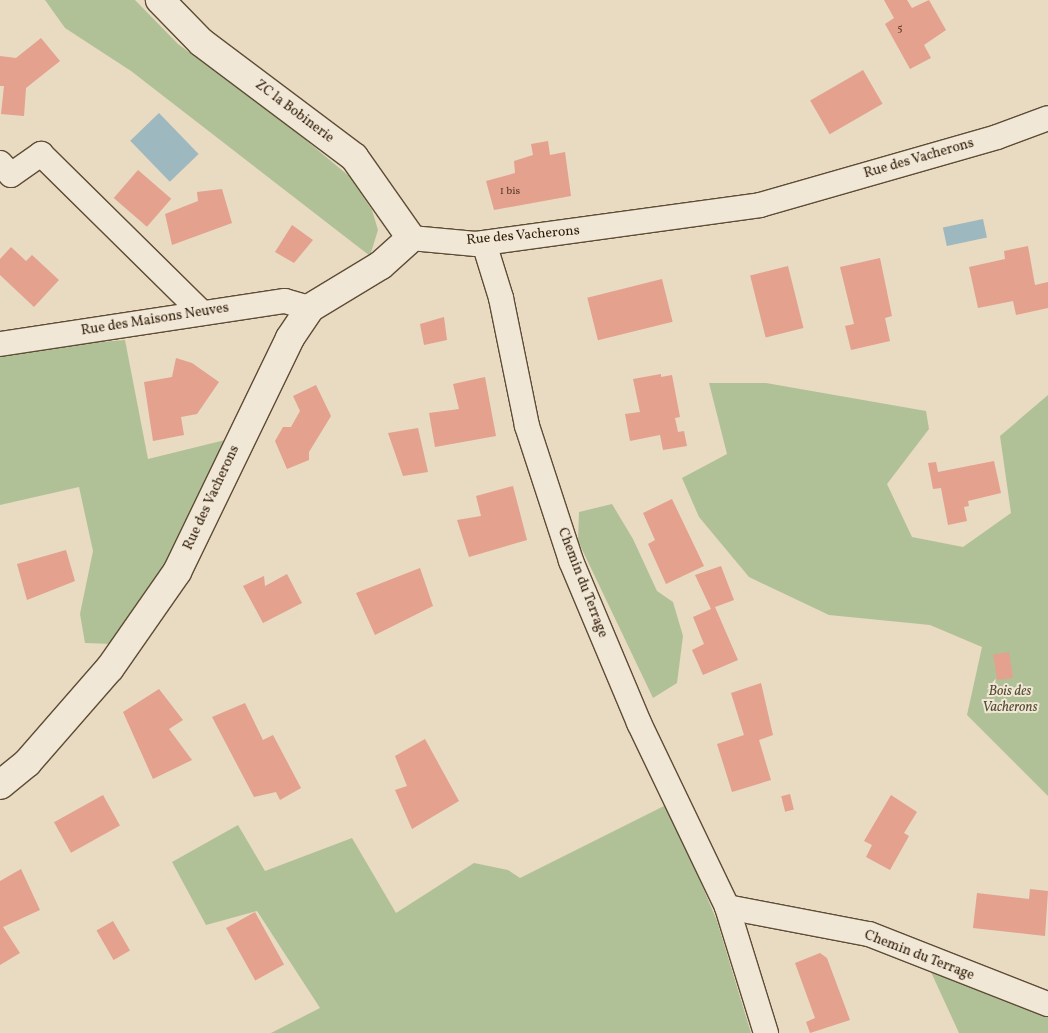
<!DOCTYPE html>
<html>
<head>
<meta charset="utf-8">
<style>
  body { margin:0 }
  #map { position:relative; width:1048px; height:1033px; overflow:hidden; background:#e9dac2; font-family:Vollkorn,serif }
  div>[style] { position:absolute }
  .green>* { inset:0; background:#b1c197 }
  .water>* { inset:0; background:#9db8be; transform-origin:0 0 }
  .building>* { inset:0; background:#e3a18e; transform-origin:0 0 }
  .roads { filter:drop-shadow(1px 0 #5e4c34) drop-shadow(-1px 0 #5e4c34) drop-shadow(0 1px #5e4c34) drop-shadow(0 -1px #5e4c34) }
  .street>* { height:24px; margin:-12px; padding:0 12px; transform-origin:12px; border-radius:12px; background:#f1e7d7 }
  .secondary>* { height:28px; margin:-14px; padding:0 14px; transform-origin:14px; border-radius:14px; background:#f1e7d7 }
  span { translate:-50% -50%; white-space:nowrap; text-align:center; line-height:1.15; -webkit-text-stroke:4px #f1e7d7; paint-order:stroke }
  .number-label { font-size:11px; color:#5c3d27 }
  .number-label span { -webkit-text-stroke-width:0 }
  .street-label { font-size:14px; color:#2f1c05 }
  .park-label { font-size:14px; color:#564e31; font-style:italic }
</style>
</head>
<body>
<div id="map">
  <div class="green">
    <div style="clip-path:polygon(45px 0,135px 0,178px 44px,290px 127px,349px 176px,372px 210px,378px 230px,370px 256px,131px 71px,65px 28px)"></div>
    <div style="clip-path:polygon(125px 340px,148px 459px,225px 440px,174px 552px,113px 644px,85px 643px,80px 614px,93px 551px,79px 487px,0 505px,0 350px)"></div>
    <div style="clip-path:polygon(709px 383px,766px 383px,926px 411px,929px 429px,887px 484px,912px 537px,963px 547px,1011px 513px,1000px 436px,1048px 395px,1048px 796px,967px 715px,982px 647px,930px 625px,829px 615px,749px 577px,699px 517px,682px 478px,727px 454px)"></div>
    <div style="clip-path:polygon(612px 504px,633px 539px,657px 591px,673px 602px,683px 636px,677px 683px,653px 698px,578px 541px,579px 512px)"></div>
    <div style="clip-path:polygon(668px 804px,717px 921px,751px 1033px,271px 1033px,320px 1008px,257px 911px,206px 925px,172px 862px,238px 825px,265px 871px,352px 838px,396px 913px,474px 863px,508px 870px,520px 878px)"></div>
    <div style="clip-path:polygon(925px 959px,1048px 1004px,1048px 1033px,959px 1033px)"></div>
  </div>
  <div class="water">
    <div style="left:159px;top:113px;width:57px;height:40px;rotate:46deg"></div>
    <div style="left:983px;top:219px;width:19px;height:41px;rotate:78deg"></div>
  </div>
  <div class="building">
    <div style="clip-path:polygon(884px 0,907px 0,912px 8px,929px 0,946px 30px,924px 45px,931px 58px,910px 69px,885px 24px,894px 18px)"></div>
    <div style="clip-path:polygon(41px 38px,60px 61px,26px 88px,24px 116px,1px 114px,4px 86px,0 86px,0 56px,16px 58px)"></div>
    <div style="left:863px;top:70px;width:39px;height:61px;rotate:60deg"></div>
    <div style="clip-path:polygon(548px 141px,550px 155px,565px 152px,571px 196px,494px 210px,486px 181px,515px 173px,514px 161px,533px 155px,531px 144px)"></div>
    <div style="left:138px;top:170px;width:44px;height:37px;rotate:41deg"></div>
    <div style="clip-path:polygon(222px 189px,232px 223px,172px 245px,165px 214px,198px 201px,197px 192px)"></div>
    <div style="clip-path:polygon(292px 225px,313px 240px,294px 263px,275px 252px)"></div>
    <div style="clip-path:polygon(1028px 246px,1035px 285px,1048px 282px,1048px 308px,1016px 315px,1013px 301px,978px 308px,969px 267px,1005px 259px,1004px 251px)"></div>
    <div style="clip-path:polygon(11px 247px,26px 261px,32px 255px,59px 280px,34px 307px,0 275px,0 259px)"></div>
    <div style="clip-path:polygon(880px 258px,892px 316px,885px 318px,890px 341px,851px 350px,845px 326px,854px 324px,840px 267px)"></div>
    <div style="left:788px;top:266px;width:64px;height:39px;rotate:76deg"></div>
    <div style="left:662px;top:279px;width:44px;height:77px;rotate:76deg"></div>
    <div style="clip-path:polygon(444px 317px,447px 340px,424px 345px,420px 324px)"></div>
    <div style="clip-path:polygon(176px 358px,192px 363px,219px 382px,197px 414px,181px 417px,184px 435px,153px 441px,144px 382px,172px 377px)"></div>
    <div style="clip-path:polygon(661px 374px,661px 377px,672px 375px,680px 417px,675px 418px,678px 432px,684px 431px,687px 446px,663px 450px,660px 435px,630px 441px,625px 414px,640px 412px,633px 379px)"></div>
    <div style="clip-path:polygon(485px 377px,496px 436px,435px 447px,429px 413px,459px 409px,453px 384px)"></div>
    <div style="clip-path:polygon(316px 385px,331px 416px,309px 452px,309px 460px,287px 469px,275px 441px,283px 427px,291px 427px,300px 411px,293px 396px)"></div>
    <div style="clip-path:polygon(418px 428px,428px 472px,403px 476px,388px 433px)"></div>
    <div style="clip-path:polygon(994px 461px,1001px 493px,968px 501px,969px 506px,964px 507px,967px 521px,948px 525px,941px 488px,933px 489px,928px 463px,936px 462px,938px 472px)"></div>
    <div style="clip-path:polygon(513px 486px,527px 540px,469px 557px,457px 520px,481px 516px,476px 496px)"></div>
    <div style="clip-path:polygon(672px 499px,704px 566px,666px 584px,648px 544px,655px 540px,643px 513px)"></div>
    <div style="clip-path:polygon(66px 550px,75px 581px,27px 600px,17px 564px)"></div>
    <div style="clip-path:polygon(721px 566px,734px 600px,715px 607px,738px 660px,703px 675px,692px 650px,704px 644px,693px 617px,711px 609px,695px 575px)"></div>
    <div style="clip-path:polygon(420px 568px,433px 606px,375px 635px,356px 593px)"></div>
    <div style="clip-path:polygon(287px 574px,302px 603px,263px 623px,243px 586px,264px 576px,265px 586px)"></div>
    <div style="left:1009px;top:652px;width:26px;height:16px;rotate:81deg"></div>
    <div style="clip-path:polygon(761px 683px,773px 735px,759px 740px,771px 780px,732px 792px,717px 744px,744px 735px,731px 693px)"></div>
    <div style="clip-path:polygon(159px 689px,183px 720px,169px 729px,192px 760px,153px 779px,123px 712px)"></div>
    <div style="clip-path:polygon(245px 703px,263px 740px,273px 735px,301px 788px,280px 800px,276px 792px,254px 797px,212px 717px)"></div>
    <div style="clip-path:polygon(425px 739px,459px 801px,412px 829px,395px 790px,407px 786px,395px 756px)"></div>
    <div style="left:790px;top:794px;width:16px;height:9px;rotate:76deg"></div>
    <div style="left:103px;top:795px;width:35px;height:56px;rotate:61deg"></div>
    <div style="clip-path:polygon(891px 795px,917px 812px,904px 833px,909px 836px,890px 870px,866px 857px,872px 845px,864px 841px)"></div>
    <div style="clip-path:polygon(21px 869px,40px 910px,3px 927px,20px 953px,0 965px,0 881px)"></div>
    <div style="clip-path:polygon(1030px 889px,1048px 891px,1045px 936px,973px 928px,977px 893px,1029px 899px)"></div>
    <div style="left:255px;top:912px;width:60px;height:33px;rotate:61deg"></div>
    <div style="left:113px;top:921px;width:34px;height:19px;rotate:60deg"></div>
    <div style="clip-path:polygon(820px 953px,827px 958px,850px 1020px,810px 1033px,806px 1022px,815px 1018px,795px 963px)"></div>
  </div>
  <div class="roads">
    <div class="street">
      <div style="left:0;top:163px;width:16px;rotate:47deg"></div>
      <div style="left:11px;top:175px;width:37px;rotate:-35deg"></div>
      <div style="left:41px;top:154px;width:225px;rotate:44.6deg"></div>
      <div style="left:411px;top:238px;width:65px;rotate:5.3deg"></div>
      <div style="left:476px;top:244px;width:287px;rotate:-7.8deg"></div>
      <div style="left:760px;top:205px;width:247px;rotate:-16deg"></div>
      <div style="left:997px;top:137px;width:54px;rotate:-20.4deg"></div>
      <div style="left:484px;top:243px;width:58px;rotate:72.8deg"></div>
      <div style="left:501px;top:298px;width:131px;rotate:78.5deg"></div>
      <div style="left:527px;top:426px;width:142px;rotate:71.9deg"></div>
      <div style="left:571px;top:561px;width:176px;rotate:67.2deg"></div>
      <div style="left:639px;top:723px;width:204px;rotate:64.4deg"></div>
      <div style="left:727px;top:907px;width:132px;rotate:72.8deg"></div>
      <div style="left:0;top:344px;width:288px;rotate:-8.6deg"></div>
      <div style="left:285px;top:301px;width:26px;rotate:16deg"></div>
      <div style="left:727px;top:907px;width:145px;rotate:10.8deg"></div>
      <div style="left:869px;top:934px;width:192px;rotate:21.4deg"></div>
    </div>
    <div class="secondary">
      <div style="left:0;top:785px;width:35px;rotate:-39deg"></div>
      <div style="left:27px;top:763px;width:126px;rotate:-48.9deg"></div>
      <div style="left:110px;top:668px;width:117px;rotate:-55.1deg"></div>
      <div style="left:177px;top:572px;width:260px;rotate:-64.2deg"></div>
      <div style="left:290px;top:338px;width:36px;rotate:-56deg"></div>
      <div style="left:310px;top:308px;width:83px;rotate:-31.2deg"></div>
      <div style="left:381px;top:265px;width:40px;rotate:-42deg"></div>
      <div style="left:411px;top:238px;width:99px;rotate:-125.1deg"></div>
      <div style="left:354px;top:157px;width:191px;rotate:-143.1deg"></div>
      <div style="left:201px;top:42px;width:59px;rotate:-134.3deg"></div>
    </div>
  </div>
  <div class="number-label">
    <span style="left:900px;top:29px">5</span>
    <span style="left:510px;top:192px">1 bis</span>
  </div>
  <div class="street-label">
    <span style="left:294px;top:112px;rotate:37deg">ZC la Bobinerie</span>
    <span style="left:919px;top:159px;rotate:-16deg">Rue des Vacherons</span>
    <span style="left:523px;top:236px;rotate:-5deg">Rue des Vacherons</span>
    <span style="left:155px;top:320px;rotate:-9deg">Rue des Maisons Neuves</span>
    <span style="left:212px;top:498px;rotate:-65deg">Rue des Vacherons</span>
    <span style="left:582px;top:583px;rotate:69deg">Chemin du Terrage</span>
    <span style="left:919px;top:956px;rotate:21deg">Chemin du Terrage</span>
  </div>
  <div class="park-label">
    <span style="left:1010px;top:700px">Bois des<br>Vacherons</span>
  </div>
</div>
</body>
</html>
